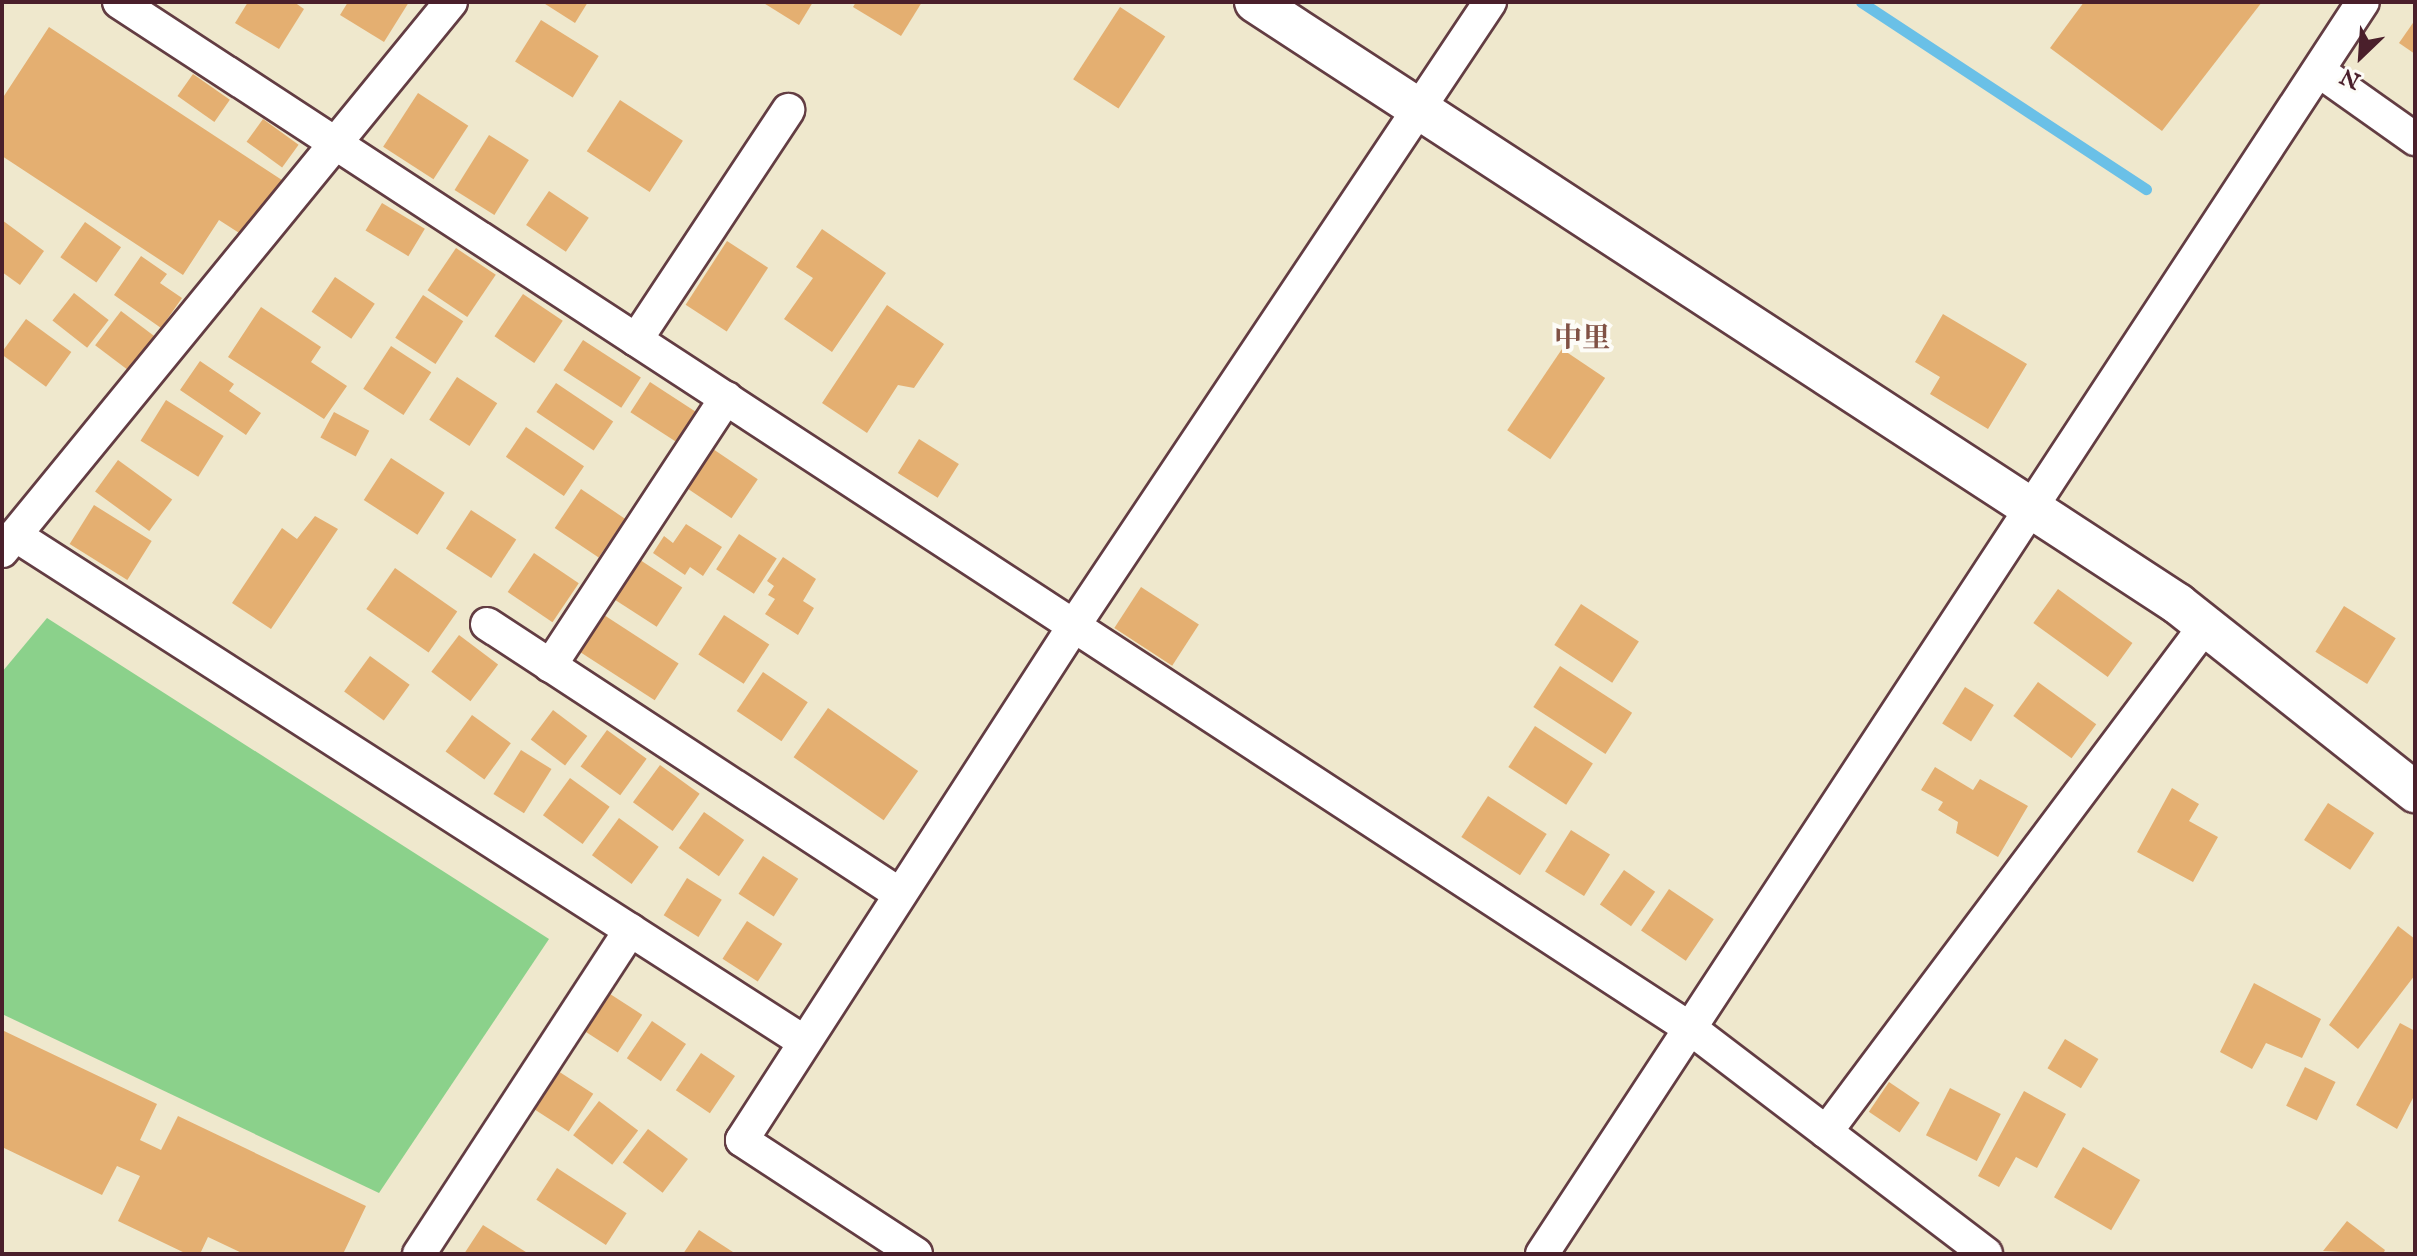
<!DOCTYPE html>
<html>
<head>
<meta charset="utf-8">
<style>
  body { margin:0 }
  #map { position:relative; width:2417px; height:1256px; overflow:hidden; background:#efe8cd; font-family:"IM FELL English","Noto Serif JP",serif }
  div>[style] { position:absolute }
  .green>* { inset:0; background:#8bd18b }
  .stream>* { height:11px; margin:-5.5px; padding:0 5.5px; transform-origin:5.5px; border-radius:5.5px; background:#6ac0e7 }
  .building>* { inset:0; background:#e4af71; transform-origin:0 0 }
  .roads { filter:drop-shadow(2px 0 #633d43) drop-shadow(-2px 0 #633d43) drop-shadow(0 2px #633d43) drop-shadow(0 -2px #633d43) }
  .minor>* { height:32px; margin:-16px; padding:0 16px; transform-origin:16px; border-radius:16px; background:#fff }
  .tertiary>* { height:40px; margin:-20px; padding:0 20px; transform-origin:20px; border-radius:20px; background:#fff }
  span { translate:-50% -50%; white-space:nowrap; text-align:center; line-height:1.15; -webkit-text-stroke:8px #fdfcf7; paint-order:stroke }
  .quarter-label { font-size:28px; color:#805144; font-weight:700 }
  .frame { position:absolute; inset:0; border:4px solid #4a1f2b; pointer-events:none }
  .north { position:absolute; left:2321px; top:16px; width:80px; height:80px; -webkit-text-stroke:6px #fdfcf7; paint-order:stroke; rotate:205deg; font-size:22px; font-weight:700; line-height:32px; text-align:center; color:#4a1f2b }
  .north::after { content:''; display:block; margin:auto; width:28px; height:36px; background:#4a1f2b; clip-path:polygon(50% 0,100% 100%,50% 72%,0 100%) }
</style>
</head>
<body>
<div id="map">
  <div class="green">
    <div style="clip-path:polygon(47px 618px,549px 939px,379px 1193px,2px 1014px,2px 672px)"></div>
  </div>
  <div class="stream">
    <div style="left:1861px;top:2px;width:341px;rotate:33.3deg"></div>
  </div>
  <div class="building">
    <div style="clip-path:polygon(248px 2px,294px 2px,304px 9px,279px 49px,235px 23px)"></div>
    <div style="clip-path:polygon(348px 2px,409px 2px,384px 42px,340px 15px)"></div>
    <div style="clip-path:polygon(542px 2px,588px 2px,575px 23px)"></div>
    <div style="clip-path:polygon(762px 2px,813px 2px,799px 25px)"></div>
    <div style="clip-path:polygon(856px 2px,922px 2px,901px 36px,853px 7px)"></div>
    <div style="clip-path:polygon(2084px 2px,2262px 2px,2162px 131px,2050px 48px)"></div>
    <div style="left:1120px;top:7px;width:54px;height:86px;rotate:33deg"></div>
    <div style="left:541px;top:20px;width:68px;height:49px;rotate:32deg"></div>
    <div style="clip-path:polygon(2415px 20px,2415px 54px,2399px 43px)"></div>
    <div style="clip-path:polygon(49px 27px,285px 182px,247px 238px,219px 220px,183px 275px,2px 156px,2px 99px)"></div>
    <div style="left:193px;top:74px;width:45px;height:27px;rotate:35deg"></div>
    <div style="left:418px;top:93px;width:60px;height:64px;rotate:33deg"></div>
    <div style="left:620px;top:100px;width:75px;height:61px;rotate:33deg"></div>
    <div style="left:263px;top:119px;width:44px;height:28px;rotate:36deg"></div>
    <div style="left:489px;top:135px;width:47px;height:65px;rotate:32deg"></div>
    <div style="left:549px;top:191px;width:48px;height:41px;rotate:34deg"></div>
    <div style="left:382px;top:203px;width:50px;height:32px;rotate:31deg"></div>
    <div style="clip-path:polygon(2px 220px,44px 251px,20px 285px,2px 272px)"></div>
    <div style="left:85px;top:222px;width:44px;height:43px;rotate:35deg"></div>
    <div style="clip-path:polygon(822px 229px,886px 273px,832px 352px,784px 319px,813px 278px,796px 267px)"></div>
    <div style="left:727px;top:241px;width:49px;height:76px;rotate:33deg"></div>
    <div style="left:456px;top:248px;width:48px;height:51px;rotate:34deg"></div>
    <div style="clip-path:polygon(141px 256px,167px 274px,160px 283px,182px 298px,161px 328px,114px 295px)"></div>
    <div style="left:335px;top:277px;width:48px;height:42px;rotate:34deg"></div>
    <div style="left:74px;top:293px;width:44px;height:35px;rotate:38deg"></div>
    <div style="left:523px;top:294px;width:48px;height:51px;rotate:34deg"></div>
    <div style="left:423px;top:295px;width:48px;height:51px;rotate:33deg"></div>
    <div style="clip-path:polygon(887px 305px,944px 344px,914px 388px,898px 385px,867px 433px,822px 403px)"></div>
    <div style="clip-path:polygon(261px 307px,321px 347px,311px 362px,347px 386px,324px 419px,228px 357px)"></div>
    <div style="left:121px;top:311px;width:44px;height:43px;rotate:37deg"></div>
    <div style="clip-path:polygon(1943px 314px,2027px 364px,1988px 429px,1930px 394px,1940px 377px,1915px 362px)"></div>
    <div style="left:26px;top:319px;width:56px;height:43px;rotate:36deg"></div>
    <div style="left:583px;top:340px;width:69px;height:36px;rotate:33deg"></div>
    <div style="left:391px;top:346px;width:48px;height:51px;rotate:33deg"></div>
    <div style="left:1562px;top:349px;width:52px;height:98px;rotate:34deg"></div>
    <div style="clip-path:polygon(200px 361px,234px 384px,229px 391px,261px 413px,246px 435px,180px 390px)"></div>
    <div style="left:457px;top:377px;width:48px;height:51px;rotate:33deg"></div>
    <div style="left:650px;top:382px;width:60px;height:36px;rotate:33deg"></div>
    <div style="left:556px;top:383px;width:69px;height:35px;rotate:34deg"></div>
    <div style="left:166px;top:400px;width:68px;height:48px;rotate:32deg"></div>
    <div style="left:334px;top:412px;width:40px;height:29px;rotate:28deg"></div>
    <div style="left:526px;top:427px;width:70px;height:36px;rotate:34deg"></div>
    <div style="left:919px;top:439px;width:47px;height:40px;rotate:32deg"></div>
    <div style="left:713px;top:449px;width:54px;height:47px;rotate:34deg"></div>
    <div style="left:391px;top:458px;width:64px;height:50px;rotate:33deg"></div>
    <div style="left:118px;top:460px;width:67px;height:39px;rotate:36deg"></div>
    <div style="left:581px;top:489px;width:53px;height:47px;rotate:34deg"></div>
    <div style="left:94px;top:505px;width:68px;height:46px;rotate:32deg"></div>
    <div style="left:471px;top:510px;width:54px;height:46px;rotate:33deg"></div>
    <div style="clip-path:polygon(315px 516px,338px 529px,271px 629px,232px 603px,282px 528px,297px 539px)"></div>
    <div style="clip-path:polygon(686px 524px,722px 547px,703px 576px,690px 567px,685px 575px,653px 553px,664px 536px,673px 543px)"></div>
    <div style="left:739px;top:534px;width:45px;height:42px;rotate:33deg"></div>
    <div style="left:534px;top:553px;width:54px;height:47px;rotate:34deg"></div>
    <div style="clip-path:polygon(783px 557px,816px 579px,803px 601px,814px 608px,798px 635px,765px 614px,775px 599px,768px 595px,774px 586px,767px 581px)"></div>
    <div style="left:637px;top:558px;width:54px;height:47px;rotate:33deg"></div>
    <div style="left:395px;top:568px;width:76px;height:50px;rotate:35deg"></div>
    <div style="left:1141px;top:587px;width:69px;height:49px;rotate:33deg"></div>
    <div style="left:2058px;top:589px;width:92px;height:42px;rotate:36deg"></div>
    <div style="left:1581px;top:604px;width:69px;height:49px;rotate:33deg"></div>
    <div style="left:2344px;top:606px;width:61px;height:54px;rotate:32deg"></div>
    <div style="left:604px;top:615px;width:89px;height:44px;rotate:33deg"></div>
    <div style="left:724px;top:615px;width:54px;height:47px;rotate:33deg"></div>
    <div style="left:459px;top:635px;width:49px;height:46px;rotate:37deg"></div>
    <div style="left:370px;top:656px;width:49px;height:44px;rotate:36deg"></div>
    <div style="left:1560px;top:666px;width:86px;height:49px;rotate:33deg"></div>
    <div style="left:763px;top:672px;width:54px;height:47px;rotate:34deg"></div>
    <div style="left:2038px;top:682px;width:72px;height:42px;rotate:36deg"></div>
    <div style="left:1965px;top:687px;width:34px;height:43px;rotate:32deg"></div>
    <div style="left:828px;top:708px;width:110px;height:60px;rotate:35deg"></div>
    <div style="left:553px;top:710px;width:43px;height:37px;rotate:37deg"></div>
    <div style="left:472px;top:715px;width:48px;height:45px;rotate:36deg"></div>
    <div style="left:1535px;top:726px;width:69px;height:49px;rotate:33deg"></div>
    <div style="left:607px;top:730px;width:49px;height:45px;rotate:36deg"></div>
    <div style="left:521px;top:750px;width:36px;height:52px;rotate:32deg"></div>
    <div style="left:660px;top:765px;width:49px;height:46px;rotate:36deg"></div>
    <div style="clip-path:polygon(1935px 767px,1973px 790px,1980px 779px,2028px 806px,1998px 857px,1956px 833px,1958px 822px,1938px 810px,1943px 802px,1921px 790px)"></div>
    <div style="left:570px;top:778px;width:49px;height:46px;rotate:36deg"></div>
    <div style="clip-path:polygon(2172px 788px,2199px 804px,2189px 821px,2218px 837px,2193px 882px,2137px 852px)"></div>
    <div style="left:1488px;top:796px;width:70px;height:49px;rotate:33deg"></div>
    <div style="left:2328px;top:803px;width:55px;height:44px;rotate:33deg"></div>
    <div style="left:704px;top:812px;width:49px;height:44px;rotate:35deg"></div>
    <div style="left:619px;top:818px;width:49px;height:46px;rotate:36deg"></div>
    <div style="left:1571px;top:830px;width:46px;height:49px;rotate:32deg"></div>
    <div style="left:763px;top:856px;width:42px;height:45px;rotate:33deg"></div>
    <div style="left:1624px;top:870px;width:38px;height:42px;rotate:35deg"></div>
    <div style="left:687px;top:878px;width:41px;height:44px;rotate:32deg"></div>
    <div style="left:1669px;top:889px;width:54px;height:50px;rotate:34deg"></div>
    <div style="left:747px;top:921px;width:42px;height:45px;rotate:33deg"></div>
    <div style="clip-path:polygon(2398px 926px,2415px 939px,2415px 975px,2358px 1049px,2329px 1025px)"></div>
    <div style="clip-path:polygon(2254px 983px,2321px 1019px,2302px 1058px,2266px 1043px,2252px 1069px,2220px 1052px)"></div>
    <div style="left:607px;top:992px;width:42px;height:45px;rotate:33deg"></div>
    <div style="left:652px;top:1021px;width:41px;height:45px;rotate:34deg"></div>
    <div style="clip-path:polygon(2400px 1023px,2415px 1031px,2415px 1094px,2397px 1129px,2356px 1105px)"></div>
    <div style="clip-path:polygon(2px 1030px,157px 1104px,140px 1140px,161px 1150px,178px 1116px,366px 1206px,343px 1254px,244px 1254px,208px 1237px,200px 1254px,187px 1254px,118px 1221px,140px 1176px,117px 1166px,102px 1195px,2px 1147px)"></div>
    <div style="left:2065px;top:1039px;width:39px;height:34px;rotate:31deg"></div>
    <div style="left:701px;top:1053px;width:41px;height:45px;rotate:34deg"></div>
    <div style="left:2305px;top:1067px;width:34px;height:43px;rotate:26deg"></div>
    <div style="left:558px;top:1071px;width:42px;height:45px;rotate:33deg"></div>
    <div style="left:1889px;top:1082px;width:37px;height:36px;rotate:34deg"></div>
    <div style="left:1950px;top:1088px;width:57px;height:53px;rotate:27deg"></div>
    <div style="clip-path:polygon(2024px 1091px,2066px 1114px,2037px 1168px,2016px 1157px,1999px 1187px,1978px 1176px)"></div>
    <div style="left:599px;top:1101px;width:49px;height:43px;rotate:37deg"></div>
    <div style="left:648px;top:1129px;width:50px;height:42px;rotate:37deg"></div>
    <div style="left:2083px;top:1147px;width:66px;height:58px;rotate:30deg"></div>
    <div style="left:557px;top:1168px;width:83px;height:38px;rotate:33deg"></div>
    <div style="clip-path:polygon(2347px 1221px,2385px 1250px,2383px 1254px,2323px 1251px)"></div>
    <div style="clip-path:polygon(483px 1225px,529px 1254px,464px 1254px)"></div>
    <div style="clip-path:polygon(699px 1230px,736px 1254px,683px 1254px)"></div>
  </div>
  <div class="roads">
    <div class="minor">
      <div style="left:119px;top:2px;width:1878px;rotate:33.16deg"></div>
      <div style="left:1691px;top:1029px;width:371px;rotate:37.3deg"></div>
      <div style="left:2319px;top:71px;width:118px;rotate:35.3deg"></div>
      <div style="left:636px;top:340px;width:276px;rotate:-56.5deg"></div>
      <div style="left:15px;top:535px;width:936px;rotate:32.71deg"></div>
      <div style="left:2px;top:551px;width:709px;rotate:-50.72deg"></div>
      <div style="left:487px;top:624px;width:491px;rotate:33.2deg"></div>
      <div style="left:550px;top:666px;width:321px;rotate:-56.7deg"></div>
      <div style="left:1826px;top:1132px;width:632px;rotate:-53.17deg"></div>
      <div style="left:419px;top:1254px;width:387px;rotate:-56.9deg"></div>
      <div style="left:916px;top:1254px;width:208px;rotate:-146.8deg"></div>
      <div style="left:742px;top:1140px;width:614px;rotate:-57.16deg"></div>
      <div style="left:1075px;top:624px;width:748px;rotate:-56.29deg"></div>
      <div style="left:1542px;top:1254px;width:1497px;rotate:-56.75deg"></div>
    </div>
    <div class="tertiary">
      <div style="left:1255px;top:2px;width:1102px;rotate:33.11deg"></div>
      <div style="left:2178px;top:604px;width:303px;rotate:38.4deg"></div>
    </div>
  </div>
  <div class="quarter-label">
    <span style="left:1582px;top:340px">中里</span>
  </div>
  <div class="frame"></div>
  <div class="north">N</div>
</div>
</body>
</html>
